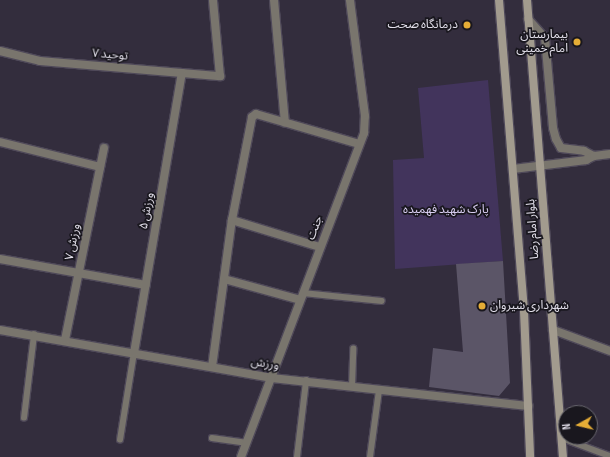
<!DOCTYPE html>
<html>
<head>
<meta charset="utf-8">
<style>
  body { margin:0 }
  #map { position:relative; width:610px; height:457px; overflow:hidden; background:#332d3d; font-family:"Sofia Sans Condensed","Noto Sans Arabic",sans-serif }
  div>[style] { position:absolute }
  .green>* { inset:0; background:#42345c }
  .building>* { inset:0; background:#5b5567 }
  .roads { filter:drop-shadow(1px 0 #4f4959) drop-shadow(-1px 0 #4f4959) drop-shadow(0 1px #4f4959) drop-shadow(0 -1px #4f4959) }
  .service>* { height:5.5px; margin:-2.75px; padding:0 2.75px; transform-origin:2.75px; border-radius:2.75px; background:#79756d }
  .minor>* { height:8px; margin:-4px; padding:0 4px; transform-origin:4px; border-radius:4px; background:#79756d }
  .tertiary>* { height:8px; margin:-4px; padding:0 4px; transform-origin:4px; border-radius:4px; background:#79756d }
  .secondary>* { height:8px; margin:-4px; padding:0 4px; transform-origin:4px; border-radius:4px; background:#a29b8e }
  .dots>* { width:11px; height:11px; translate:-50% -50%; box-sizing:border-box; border:2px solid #19171e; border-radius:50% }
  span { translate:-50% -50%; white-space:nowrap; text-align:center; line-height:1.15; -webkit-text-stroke:3.5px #19171e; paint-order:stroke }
  .poi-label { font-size:12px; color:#e1dee9 }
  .right { translate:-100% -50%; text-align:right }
  .left { translate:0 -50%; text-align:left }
  .street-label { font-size:12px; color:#e1dee9 }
  .park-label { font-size:12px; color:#d9cef2 }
  .north { position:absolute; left:558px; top:405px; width:40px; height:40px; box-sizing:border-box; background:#19171e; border:1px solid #69676f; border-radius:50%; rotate:262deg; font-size:11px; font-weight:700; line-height:16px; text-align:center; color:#e1dee9 }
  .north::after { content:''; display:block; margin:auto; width:14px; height:18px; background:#e5ad36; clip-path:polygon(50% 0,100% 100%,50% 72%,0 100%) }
</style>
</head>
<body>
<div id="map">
  <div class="green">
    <div style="clip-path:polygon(488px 80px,503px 261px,395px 269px,393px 160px,424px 158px,418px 88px)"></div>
  </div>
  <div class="building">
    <div style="clip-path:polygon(503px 261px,510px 383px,499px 396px,429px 387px,433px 348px,463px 352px,456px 264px)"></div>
  </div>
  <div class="roads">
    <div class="service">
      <div style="left:303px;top:293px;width:79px;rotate:5.8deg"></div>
      <div style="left:352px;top:387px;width:38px;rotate:-88deg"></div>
      <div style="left:24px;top:418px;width:84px;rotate:-83.1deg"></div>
      <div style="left:212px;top:438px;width:34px;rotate:8deg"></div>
      <div style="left:562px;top:438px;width:51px;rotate:20.6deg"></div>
      <div style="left:120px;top:440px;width:88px;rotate:-80.9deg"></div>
      <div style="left:297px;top:457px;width:77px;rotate:-83.2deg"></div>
      <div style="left:370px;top:457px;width:68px;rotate:-82.3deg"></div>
    </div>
    <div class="minor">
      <div style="left:274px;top:0;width:123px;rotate:84.9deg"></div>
      <div style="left:0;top:51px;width:41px;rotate:14deg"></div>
      <div style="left:40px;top:61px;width:181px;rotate:4.8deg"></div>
      <div style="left:220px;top:76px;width:76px;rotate:-95.3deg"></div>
      <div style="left:0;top:142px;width:103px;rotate:14deg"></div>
      <div style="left:232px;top:220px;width:92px;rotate:17.1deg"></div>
      <div style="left:0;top:259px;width:148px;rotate:10.1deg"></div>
      <div style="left:224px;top:279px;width:79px;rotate:15.4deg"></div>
      <div style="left:0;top:330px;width:275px;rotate:10deg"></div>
      <div style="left:271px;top:378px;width:259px;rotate:6.2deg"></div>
      <div style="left:553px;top:330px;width:61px;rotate:20.2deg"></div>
      <div style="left:65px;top:340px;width:196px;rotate:-78.5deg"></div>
      <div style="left:134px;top:353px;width:284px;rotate:-80.3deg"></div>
      <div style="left:212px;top:367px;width:148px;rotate:-82.3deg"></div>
      <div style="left:232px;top:220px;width:105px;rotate:-79deg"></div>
      <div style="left:252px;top:117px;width:5px;rotate:-37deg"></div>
      <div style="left:256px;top:114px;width:107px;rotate:16.2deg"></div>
    </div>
    <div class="tertiary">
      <div style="left:528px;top:19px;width:25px;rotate:48deg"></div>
      <div style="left:545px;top:38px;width:90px;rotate:84.9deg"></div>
      <div style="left:553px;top:128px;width:11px;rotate:75deg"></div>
      <div style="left:556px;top:139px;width:10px;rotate:61deg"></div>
      <div style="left:561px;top:148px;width:23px;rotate:7deg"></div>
      <div style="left:584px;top:151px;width:11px;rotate:27deg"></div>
      <div style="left:513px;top:169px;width:74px;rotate:-7deg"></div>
      <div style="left:586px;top:160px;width:9px;rotate:-27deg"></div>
      <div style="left:594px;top:156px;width:16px;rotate:-7deg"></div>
      <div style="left:241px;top:457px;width:347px;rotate:-69.2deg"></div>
      <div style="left:364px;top:133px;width:17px;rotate:-87deg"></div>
      <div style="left:365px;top:116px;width:117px;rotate:-97.4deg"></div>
    </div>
    <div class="secondary">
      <div style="left:499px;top:0;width:312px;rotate:85.4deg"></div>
      <div style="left:524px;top:311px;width:146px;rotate:87.6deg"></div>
      <div style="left:527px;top:0;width:458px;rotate:85.5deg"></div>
    </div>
  </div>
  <div class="dots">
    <div style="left:467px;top:25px;background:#e5ad36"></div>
    <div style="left:577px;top:42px;background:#e5ad36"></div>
    <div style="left:482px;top:306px;background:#e5ad36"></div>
  </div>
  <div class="poi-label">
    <span class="right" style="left:458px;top:25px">درمانگاه صحت</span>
    <span class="right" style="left:568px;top:42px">بیمارستان<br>امام خمینی</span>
    <span class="left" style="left:490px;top:306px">شهرداری شیروان</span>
  </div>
  <div class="street-label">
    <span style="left:110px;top:55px;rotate:5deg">توحید ۷</span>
    <span style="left:147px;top:211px;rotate:-80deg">ورزش ۵</span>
    <span style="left:315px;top:228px;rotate:-69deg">جنت</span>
    <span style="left:533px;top:229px;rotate:-94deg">بلوار امام رضا</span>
    <span style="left:73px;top:242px;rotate:-79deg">ورزش ۷</span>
    <span style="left:265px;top:364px;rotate:9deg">ورزش</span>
  </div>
  <div class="park-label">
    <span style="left:446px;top:210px">پارک شهید فهمیده</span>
  </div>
  <div class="north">N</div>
</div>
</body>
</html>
